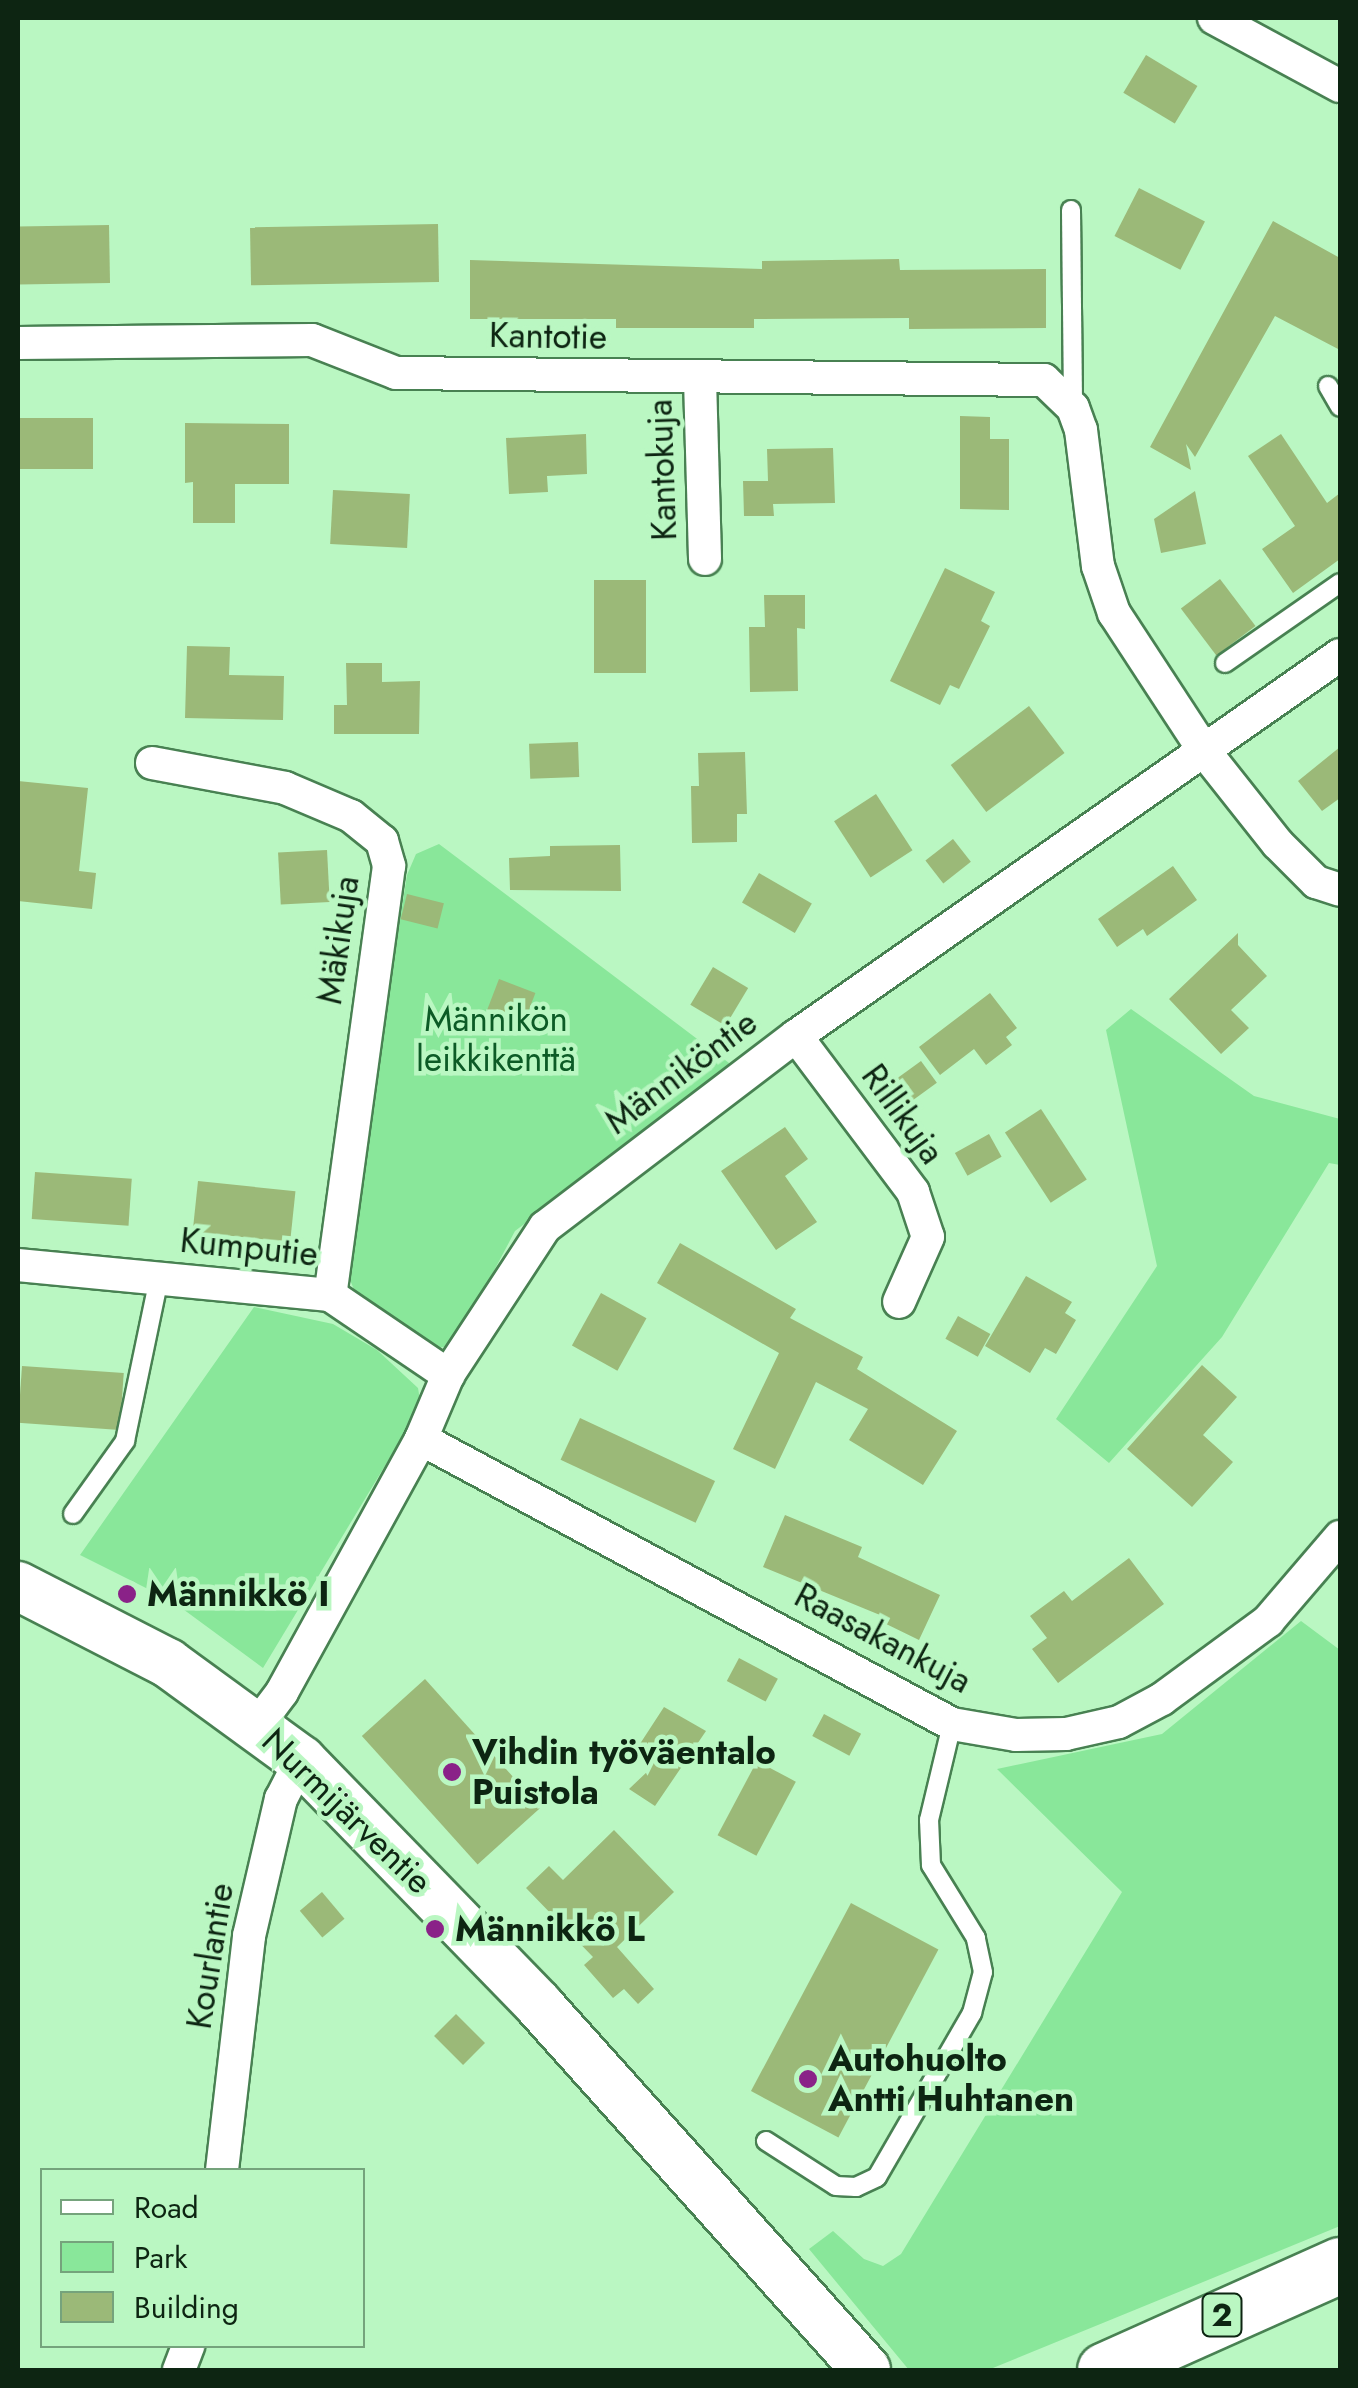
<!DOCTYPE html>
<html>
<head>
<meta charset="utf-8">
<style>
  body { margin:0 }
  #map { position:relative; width:1358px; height:2388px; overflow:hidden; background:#baf7c2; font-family:Jost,sans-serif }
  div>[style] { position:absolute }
  .green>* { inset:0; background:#89e79a }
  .building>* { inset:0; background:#9bb978; transform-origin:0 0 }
  .roads { filter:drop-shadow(2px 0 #488152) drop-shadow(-2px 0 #488152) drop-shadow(0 2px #488152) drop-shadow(0 -2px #488152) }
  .lane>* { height:18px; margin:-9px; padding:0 9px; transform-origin:9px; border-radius:9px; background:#fff }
  .street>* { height:32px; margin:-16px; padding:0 16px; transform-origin:16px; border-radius:16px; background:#fff }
  .secondary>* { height:48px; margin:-24px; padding:0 24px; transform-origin:24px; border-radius:24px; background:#fff }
  .highway>* { height:55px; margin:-27.5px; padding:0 27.5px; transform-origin:27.5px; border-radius:27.5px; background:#fff }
  .dots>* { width:28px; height:28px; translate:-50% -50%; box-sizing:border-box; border:5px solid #baf7c2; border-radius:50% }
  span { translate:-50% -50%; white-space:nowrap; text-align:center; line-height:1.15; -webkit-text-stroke:9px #baf7c2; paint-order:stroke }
  .shield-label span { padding:2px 8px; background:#baf7c2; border:2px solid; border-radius:8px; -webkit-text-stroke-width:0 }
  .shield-label { font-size:32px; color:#0d2512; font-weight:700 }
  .street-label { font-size:35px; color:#0d2512 }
  .park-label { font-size:35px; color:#0c5b26 }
  .poi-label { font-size:35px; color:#0d2512; font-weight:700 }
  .left { translate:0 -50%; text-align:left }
  .frame { position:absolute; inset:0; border:20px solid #0d2512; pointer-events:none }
  .legend { position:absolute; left:40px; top:2168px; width:325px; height:180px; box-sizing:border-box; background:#baf7c2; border:2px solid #75a37c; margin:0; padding:12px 18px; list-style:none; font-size:30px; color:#0d2512 }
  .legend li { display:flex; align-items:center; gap:20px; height:50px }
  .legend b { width:50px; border:2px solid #75a37c }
</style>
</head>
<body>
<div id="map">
  <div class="green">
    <div style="clip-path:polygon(439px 844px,733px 1066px,515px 1231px,461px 1333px,451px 1346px,429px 1349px,357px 1297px,346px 1270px,407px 875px,416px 854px)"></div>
    <div style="clip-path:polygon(1131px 1009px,1254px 1096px,1340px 1119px,1340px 1165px,1329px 1163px,1222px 1337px,1109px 1463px,1056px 1419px,1157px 1266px,1106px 1030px)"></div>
    <div style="clip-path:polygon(254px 1307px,333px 1324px,377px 1350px,418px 1388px,421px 1406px,263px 1668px,172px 1601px,80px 1555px)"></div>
    <div style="clip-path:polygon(1301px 1621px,1340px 1650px,1340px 2226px,988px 2370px,909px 2370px,809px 2249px,833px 2231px,864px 2259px,883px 2266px,901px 2254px,1122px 1892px,997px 1769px,1162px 1734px)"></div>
  </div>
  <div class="building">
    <div style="left:1146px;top:55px;width:60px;height:44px;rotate:31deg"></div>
    <div style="left:1139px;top:188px;width:74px;height:54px;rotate:27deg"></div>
    <div style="clip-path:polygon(1273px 221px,1340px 258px,1340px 350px,1275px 316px,1195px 457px,1186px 444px,1191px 470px,1150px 447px)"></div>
    <div style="left:438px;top:224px;width:58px;height:188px;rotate:89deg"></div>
    <div style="left:109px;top:225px;width:58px;height:91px;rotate:89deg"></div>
    <div style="clip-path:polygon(899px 259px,900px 270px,1046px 269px,1046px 328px,909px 329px,909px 318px,754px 319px,754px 328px,616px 328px,616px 319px,470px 319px,470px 260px,762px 269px,762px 261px)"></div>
    <div style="clip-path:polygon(960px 416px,990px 417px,990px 439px,1009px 439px,1009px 510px,960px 509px)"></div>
    <div style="left:18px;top:418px;width:75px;height:51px"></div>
    <div style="clip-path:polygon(185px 423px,289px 424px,289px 484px,235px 484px,235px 523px,193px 523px,193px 482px,185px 483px)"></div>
    <div style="clip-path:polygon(586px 434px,587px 474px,547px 476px,548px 492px,509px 494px,506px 438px)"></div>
    <div style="clip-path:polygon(1281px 434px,1327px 503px,1340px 493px,1340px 559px,1293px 593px,1262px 549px,1295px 526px,1248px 456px)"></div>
    <div style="clip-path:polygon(833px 448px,835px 503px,773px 504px,774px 516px,744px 516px,743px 481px,768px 481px,767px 449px)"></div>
    <div style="left:333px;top:490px;width:77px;height:54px;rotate:3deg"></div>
    <div style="clip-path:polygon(1195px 491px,1206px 544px,1161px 553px,1154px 519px)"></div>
    <div style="clip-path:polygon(945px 568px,995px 592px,981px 621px,990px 626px,959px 689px,950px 685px,940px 705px,890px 681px)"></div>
    <div style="left:1220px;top:579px;width:59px;height:49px;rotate:53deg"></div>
    <div style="left:594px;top:580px;width:52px;height:93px"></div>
    <div style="clip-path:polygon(764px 595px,805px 595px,805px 629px,797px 628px,798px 691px,750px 692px,749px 627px,765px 627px)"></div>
    <div style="clip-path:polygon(187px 646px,230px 647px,229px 675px,284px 676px,283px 720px,185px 718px)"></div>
    <div style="clip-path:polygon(346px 663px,382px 663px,382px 682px,420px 681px,419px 734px,334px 734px,334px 705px,347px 705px)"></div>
    <div style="left:1029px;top:706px;width:59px;height:98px;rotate:53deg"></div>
    <div style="left:578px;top:742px;width:35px;height:49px;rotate:88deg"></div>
    <div style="clip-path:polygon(1340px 747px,1340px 798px,1322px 811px,1298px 781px)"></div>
    <div style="clip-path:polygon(745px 752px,747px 814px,737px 814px,737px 842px,692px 843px,691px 786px,699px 786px,698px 753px)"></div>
    <div style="clip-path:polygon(18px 781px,88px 788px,79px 871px,96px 873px,92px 909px,18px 901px)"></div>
    <div style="left:876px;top:794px;width:67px;height:50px;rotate:57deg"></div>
    <div style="left:953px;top:839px;width:29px;height:35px;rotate:52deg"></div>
    <div style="clip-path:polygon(620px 845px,621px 891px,510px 890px,509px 858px,550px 856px,550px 846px)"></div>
    <div style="left:327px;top:850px;width:52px;height:49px;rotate:87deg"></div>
    <div style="clip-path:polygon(1173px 866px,1197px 900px,1147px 936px,1143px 929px,1117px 947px,1098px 919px)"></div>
    <div style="left:759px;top:873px;width:61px;height:34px;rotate:30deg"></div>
    <div style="left:407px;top:894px;width:38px;height:26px;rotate:14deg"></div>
    <div style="clip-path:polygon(1238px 933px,1238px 945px,1267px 976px,1231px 1010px,1249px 1028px,1221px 1054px,1169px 999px)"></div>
    <div style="left:713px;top:967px;width:41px;height:44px;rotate:31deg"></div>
    <div style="left:499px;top:979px;width:39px;height:39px;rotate:21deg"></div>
    <div style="clip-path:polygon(990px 993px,1017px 1028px,1006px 1037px,1012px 1045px,986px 1065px,974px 1049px,940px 1075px,919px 1047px)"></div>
    <div style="left:921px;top:1061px;width:27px;height:40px;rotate:54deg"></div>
    <div style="left:1041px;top:1109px;width:84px;height:43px;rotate:57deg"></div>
    <div style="clip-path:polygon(785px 1127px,808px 1159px,785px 1176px,817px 1222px,776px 1250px,721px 1171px)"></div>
    <div style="left:989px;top:1134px;width:26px;height:39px;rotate:61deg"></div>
    <div style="left:35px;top:1172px;width:97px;height:47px;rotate:4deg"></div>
    <div style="left:198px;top:1181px;width:98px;height:51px;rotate:6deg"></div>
    <div style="clip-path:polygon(680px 1243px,796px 1309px,790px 1318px,863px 1357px,857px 1369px,957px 1431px,923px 1485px,849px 1440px,868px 1409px,816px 1382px,775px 1469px,733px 1449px,779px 1353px,657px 1283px)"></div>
    <div style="clip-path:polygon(1026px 1276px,1072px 1302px,1065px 1313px,1076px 1320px,1056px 1354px,1045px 1348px,1030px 1373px,985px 1346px)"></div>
    <div style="left:601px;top:1293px;width:52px;height:60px;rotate:29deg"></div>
    <div style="left:958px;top:1316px;width:37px;height:26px;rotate:29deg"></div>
    <div style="clip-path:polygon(1202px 1365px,1237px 1397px,1203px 1435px,1233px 1462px,1192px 1507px,1127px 1449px)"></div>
    <div style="left:22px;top:1366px;width:102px;height:57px;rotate:4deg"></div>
    <div style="left:580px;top:1418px;width:149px;height:46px;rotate:25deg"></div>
    <div style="clip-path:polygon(785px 1515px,862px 1547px,858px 1557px,940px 1595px,919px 1640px,878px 1620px,880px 1615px,763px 1567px)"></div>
    <div style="clip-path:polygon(1129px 1558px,1164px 1604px,1058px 1683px,1032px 1649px,1047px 1638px,1030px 1616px,1064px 1591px,1072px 1601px)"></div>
    <div style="left:739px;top:1658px;width:44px;height:26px;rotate:28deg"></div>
    <div style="left:425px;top:1679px;width:173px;height:85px;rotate:48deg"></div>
    <div style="clip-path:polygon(664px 1707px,706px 1731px,655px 1806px,629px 1789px,649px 1770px,634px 1753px)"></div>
    <div style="left:824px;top:1714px;width:42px;height:25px;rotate:28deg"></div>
    <div style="left:757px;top:1761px;width:44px;height:84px;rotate:28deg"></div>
    <div style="clip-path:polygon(614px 1830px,674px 1892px,617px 1947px,654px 1989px,638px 2004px,624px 1989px,613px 1998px,584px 1965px,593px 1957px,526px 1888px,549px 1866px,563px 1880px)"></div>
    <div style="left:322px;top:1892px;width:35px;height:29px;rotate:50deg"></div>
    <div style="left:851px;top:1903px;width:99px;height:213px;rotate:28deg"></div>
    <div style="left:456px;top:2014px;width:41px;height:31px;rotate:45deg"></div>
  </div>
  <div class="roads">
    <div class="lane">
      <div style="left:1071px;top:210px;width:198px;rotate:89.4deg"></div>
      <div style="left:1328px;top:386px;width:24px;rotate:60deg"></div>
      <div style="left:1225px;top:663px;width:140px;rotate:-34.8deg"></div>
      <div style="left:73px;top:1514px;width:90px;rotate:-54.5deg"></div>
      <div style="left:125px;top:1441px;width:167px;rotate:-78.2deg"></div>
      <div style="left:766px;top:2141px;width:83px;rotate:32.7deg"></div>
      <div style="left:836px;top:2186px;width:20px;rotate:3deg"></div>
      <div style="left:856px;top:2187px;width:23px;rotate:-25deg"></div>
      <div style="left:877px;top:2177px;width:190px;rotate:-59.9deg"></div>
      <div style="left:972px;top:2013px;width:42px;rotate:-75deg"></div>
      <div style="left:983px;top:1972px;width:35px;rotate:-102deg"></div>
      <div style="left:976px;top:1938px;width:86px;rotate:-121.7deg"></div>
      <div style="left:931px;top:1865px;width:45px;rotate:-92.5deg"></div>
      <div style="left:929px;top:1820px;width:99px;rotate:-76.5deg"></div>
    </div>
    <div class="street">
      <div style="left:1214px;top:18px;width:143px;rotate:28.4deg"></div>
      <div style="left:18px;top:343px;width:294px;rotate:-0.6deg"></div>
      <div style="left:312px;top:340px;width:90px;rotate:21.4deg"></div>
      <div style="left:396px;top:373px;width:648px;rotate:0.62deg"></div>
      <div style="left:1044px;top:380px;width:40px;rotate:44deg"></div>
      <div style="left:1073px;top:408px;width:23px;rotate:70deg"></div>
      <div style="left:1081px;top:430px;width:137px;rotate:82.9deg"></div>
      <div style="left:1098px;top:566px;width:50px;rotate:71.2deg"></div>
      <div style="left:1114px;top:613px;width:166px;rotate:56.8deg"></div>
      <div style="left:1205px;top:752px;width:117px;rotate:51.6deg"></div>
      <div style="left:1278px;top:844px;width:54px;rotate:45deg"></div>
      <div style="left:1316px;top:882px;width:25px;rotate:18deg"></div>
      <div style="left:700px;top:379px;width:180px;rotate:88.4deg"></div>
      <div style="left:152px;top:763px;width:135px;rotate:10.6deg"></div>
      <div style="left:285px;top:788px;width:72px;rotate:23deg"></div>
      <div style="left:351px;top:816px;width:40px;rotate:39deg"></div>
      <div style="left:382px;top:841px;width:26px;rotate:74deg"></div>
      <div style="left:389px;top:866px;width:433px;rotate:97.8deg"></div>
      <div style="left:796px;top:1036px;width:195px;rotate:53.1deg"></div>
      <div style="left:913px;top:1192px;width:47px;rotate:71.6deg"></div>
      <div style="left:928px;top:1237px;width:71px;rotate:114deg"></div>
      <div style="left:18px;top:1265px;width:313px;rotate:5.5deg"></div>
      <div style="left:330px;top:1295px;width:143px;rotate:34.1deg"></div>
      <div style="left:421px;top:1439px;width:603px;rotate:28.22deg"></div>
      <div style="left:952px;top:1724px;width:65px;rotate:9.8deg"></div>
      <div style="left:1016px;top:1735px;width:50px;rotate:-1.1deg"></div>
      <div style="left:1066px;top:1734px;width:54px;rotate:-12.8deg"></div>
      <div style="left:1119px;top:1722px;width:49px;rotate:-28.1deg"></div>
      <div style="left:1162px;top:1699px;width:132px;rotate:-36.3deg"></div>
      <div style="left:1268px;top:1621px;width:111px;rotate:-49.4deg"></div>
      <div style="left:258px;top:1724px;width:40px;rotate:-53deg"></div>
      <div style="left:282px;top:1692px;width:289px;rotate:-61.2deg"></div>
      <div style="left:421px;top:1439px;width:69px;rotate:-67.1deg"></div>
      <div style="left:448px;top:1375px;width:177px;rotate:-56.8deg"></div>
      <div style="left:545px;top:1227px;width:315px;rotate:-37.3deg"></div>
      <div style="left:796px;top:1036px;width:664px;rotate:-35.01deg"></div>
      <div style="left:222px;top:2170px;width:236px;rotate:-83.4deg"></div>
      <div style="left:249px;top:1936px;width:141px;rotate:-76.9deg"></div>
      <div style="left:281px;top:1799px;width:44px;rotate:-62.9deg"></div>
      <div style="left:179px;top:2370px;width:26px;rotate:-69deg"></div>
    </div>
    <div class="secondary">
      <div style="left:18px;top:1586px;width:169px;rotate:27.2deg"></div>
      <div style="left:168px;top:1663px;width:165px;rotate:36.1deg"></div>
      <div style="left:301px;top:1760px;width:340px;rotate:45.8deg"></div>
      <div style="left:538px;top:2004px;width:491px;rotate:48.1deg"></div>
    </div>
    <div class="highway">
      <div style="left:1105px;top:2370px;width:257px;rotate:-24.1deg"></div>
    </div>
  </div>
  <div class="dots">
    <div style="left:127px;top:1594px;background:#8a2288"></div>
    <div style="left:452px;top:1772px;background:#8a2288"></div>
    <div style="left:435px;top:1929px;background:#8a2288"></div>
    <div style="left:808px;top:2079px;background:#8a2288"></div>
  </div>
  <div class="shield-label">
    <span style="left:1222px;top:2315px">2</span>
  </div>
  <div class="street-label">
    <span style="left:548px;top:336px;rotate:1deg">Kantotie</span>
    <span style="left:662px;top:470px;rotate:-92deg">Kantokuja</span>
    <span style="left:338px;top:940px;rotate:-82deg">Mäkikuja</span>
    <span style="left:681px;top:1072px;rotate:-37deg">Männiköntie</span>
    <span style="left:903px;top:1114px;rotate:54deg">Rillikuja</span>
    <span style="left:249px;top:1247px;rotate:6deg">Kumputie</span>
    <span style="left:883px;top:1638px;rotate:28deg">Raasakankuja</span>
    <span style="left:347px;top:1811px;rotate:44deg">Nurmijärventie</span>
    <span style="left:210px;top:1956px;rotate:-81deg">Kourlantie</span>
  </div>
  <div class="park-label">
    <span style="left:496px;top:1039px">Männikön<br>leikkikenttä</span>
  </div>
  <div class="poi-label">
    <span class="left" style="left:147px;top:1594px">Männikkö I</span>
    <span class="left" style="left:472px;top:1772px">Vihdin työväentalo<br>Puistola</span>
    <span class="left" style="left:455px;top:1929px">Männikkö L</span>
    <span class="left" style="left:828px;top:2079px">Autohuolto<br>Antti Huhtanen</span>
  </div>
  <div class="frame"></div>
  <ul class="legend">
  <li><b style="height:12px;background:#fff"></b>Road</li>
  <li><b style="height:28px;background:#89e79a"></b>Park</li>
  <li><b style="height:28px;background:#9bb978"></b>Building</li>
  </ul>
</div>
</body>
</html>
